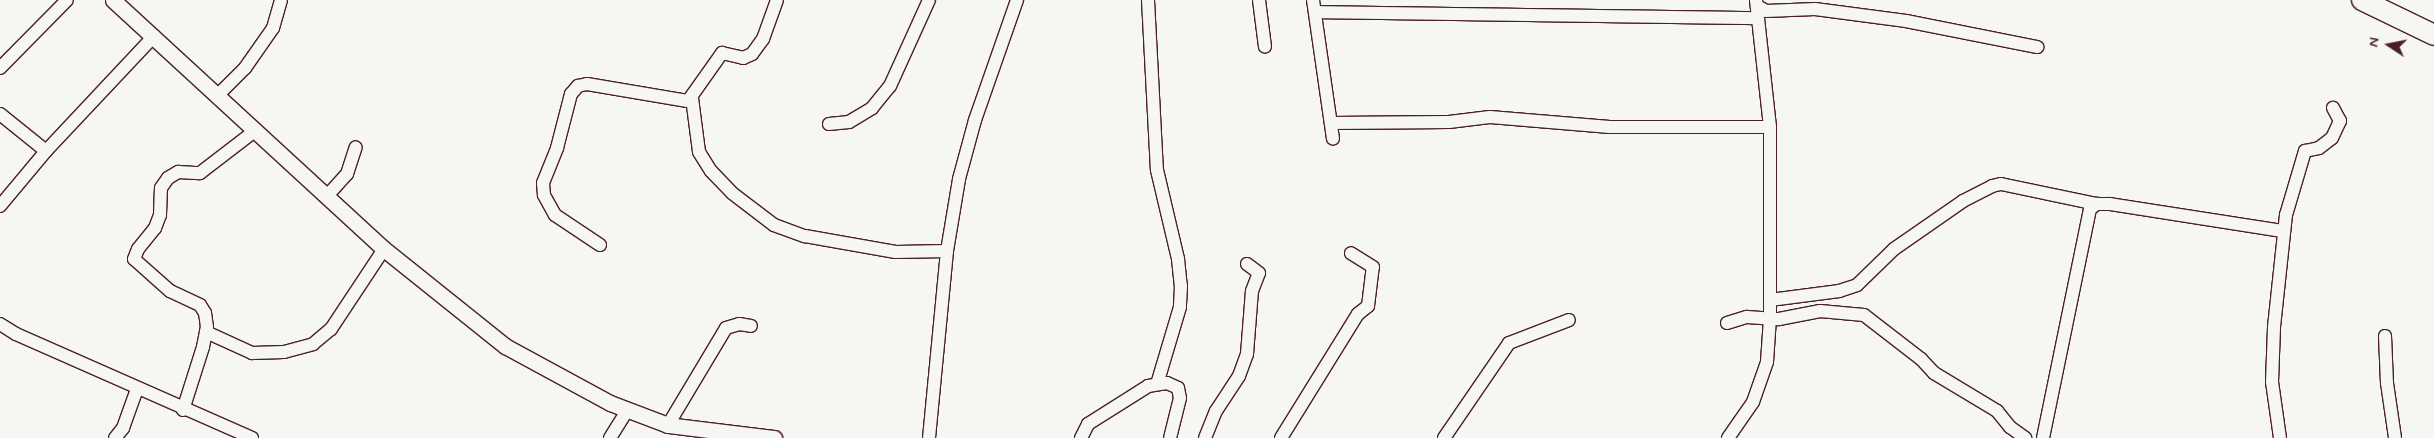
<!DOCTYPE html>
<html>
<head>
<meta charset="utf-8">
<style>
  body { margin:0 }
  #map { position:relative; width:2434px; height:438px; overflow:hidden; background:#f6f6f2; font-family:Mynerve,sans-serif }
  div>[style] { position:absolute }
  .roads { filter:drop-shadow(1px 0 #4a1f2b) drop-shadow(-1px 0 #4a1f2b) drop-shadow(0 1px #4a1f2b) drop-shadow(0 -1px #4a1f2b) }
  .minor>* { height:12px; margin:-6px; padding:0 6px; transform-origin:6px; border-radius:6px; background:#f6f6f2 }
  .tertiary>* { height:15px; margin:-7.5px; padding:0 7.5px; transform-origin:7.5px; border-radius:7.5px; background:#f6f6f2 }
  .primary>* { height:20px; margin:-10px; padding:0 10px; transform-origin:10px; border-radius:10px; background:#f6f6f2 }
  span { translate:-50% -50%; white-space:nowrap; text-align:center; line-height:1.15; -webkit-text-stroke:4.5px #f6f6f2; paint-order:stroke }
  .north { position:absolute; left:2364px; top:20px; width:50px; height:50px; -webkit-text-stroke:4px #f6f6f2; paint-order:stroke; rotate:281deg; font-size:14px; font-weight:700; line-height:20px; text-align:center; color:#4a1f2b }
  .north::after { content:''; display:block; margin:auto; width:18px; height:22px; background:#4a1f2b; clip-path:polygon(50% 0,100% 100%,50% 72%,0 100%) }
</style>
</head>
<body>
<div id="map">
  <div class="roads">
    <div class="minor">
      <div style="left:1148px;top:0;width:170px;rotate:87deg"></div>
      <div style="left:1157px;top:170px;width:91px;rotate:76.7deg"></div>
      <div style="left:1178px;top:259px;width:27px;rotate:84deg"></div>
      <div style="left:1181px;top:286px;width:21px;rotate:93deg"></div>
      <div style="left:1180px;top:307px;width:80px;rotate:106.6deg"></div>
      <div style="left:1259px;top:0;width:47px;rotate:82.7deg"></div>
      <div style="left:1313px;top:0;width:140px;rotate:81.8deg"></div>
      <div style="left:1757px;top:6px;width:10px;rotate:29deg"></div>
      <div style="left:1766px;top:11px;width:49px;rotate:-2.3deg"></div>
      <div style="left:1815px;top:9px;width:92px;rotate:7.5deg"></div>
      <div style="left:1906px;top:21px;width:134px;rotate:11.2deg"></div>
      <div style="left:1315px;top:12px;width:441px;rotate:0.8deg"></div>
      <div style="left:0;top:68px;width:95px;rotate:-45.4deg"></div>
      <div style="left:218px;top:95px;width:38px;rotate:-45deg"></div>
      <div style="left:245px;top:68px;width:49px;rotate:-55deg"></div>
      <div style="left:273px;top:28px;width:29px;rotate:-74deg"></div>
      <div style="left:692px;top:98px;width:54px;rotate:82.6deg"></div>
      <div style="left:699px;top:152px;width:22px;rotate:58deg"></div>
      <div style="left:711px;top:171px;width:30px;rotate:46deg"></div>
      <div style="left:732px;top:193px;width:53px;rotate:37.3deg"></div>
      <div style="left:774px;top:225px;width:33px;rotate:20deg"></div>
      <div style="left:805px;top:236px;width:92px;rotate:10deg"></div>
      <div style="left:896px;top:252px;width:51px;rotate:-1.1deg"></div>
      <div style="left:0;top:114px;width:59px;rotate:38.8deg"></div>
      <div style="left:1331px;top:123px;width:118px;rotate:-0.5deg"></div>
      <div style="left:1449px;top:122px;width:41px;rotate:-7deg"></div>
      <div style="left:1490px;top:117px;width:120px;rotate:4.8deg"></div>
      <div style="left:1610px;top:127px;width:160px"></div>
      <div style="left:829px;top:124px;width:20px;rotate:-6deg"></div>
      <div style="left:849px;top:122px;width:27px;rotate:-31deg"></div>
      <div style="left:872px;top:108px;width:28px;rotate:-51deg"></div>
      <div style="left:890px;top:86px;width:94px;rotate:-65.6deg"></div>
      <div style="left:327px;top:196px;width:30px;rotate:-48deg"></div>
      <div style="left:347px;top:174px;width:28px;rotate:-72deg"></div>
      <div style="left:0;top:206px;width:72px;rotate:-50.1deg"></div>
      <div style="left:46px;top:151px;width:158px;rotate:-46.8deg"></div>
      <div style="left:600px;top:245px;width:54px;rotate:-146.3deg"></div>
      <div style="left:555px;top:215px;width:23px;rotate:-119deg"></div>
      <div style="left:544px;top:195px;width:12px;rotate:-95deg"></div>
      <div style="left:543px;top:183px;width:38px;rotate:-68deg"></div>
      <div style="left:557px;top:148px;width:56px;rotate:-75.5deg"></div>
      <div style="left:571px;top:94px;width:11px;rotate:-49deg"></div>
      <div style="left:578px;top:86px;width:9px;rotate:-13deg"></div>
      <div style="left:587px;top:84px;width:102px;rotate:9.6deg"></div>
      <div style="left:688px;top:101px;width:59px;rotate:-54.7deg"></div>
      <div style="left:722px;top:53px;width:22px;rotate:13deg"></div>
      <div style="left:743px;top:58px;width:10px;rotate:-24deg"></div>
      <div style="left:752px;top:54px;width:19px;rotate:-54deg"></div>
      <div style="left:763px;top:39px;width:41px;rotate:-70.3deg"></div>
      <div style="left:1770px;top:300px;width:70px;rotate:-7.4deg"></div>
      <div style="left:1839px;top:291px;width:19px;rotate:-18deg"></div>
      <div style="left:1857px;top:285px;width:52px;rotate:-44.2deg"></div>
      <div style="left:1894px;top:249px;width:84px;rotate:-34.8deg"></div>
      <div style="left:1963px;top:201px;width:33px;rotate:-27deg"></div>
      <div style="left:1992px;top:186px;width:9px;rotate:-13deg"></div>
      <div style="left:2001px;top:184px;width:98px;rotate:11.8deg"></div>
      <div style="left:1727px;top:323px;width:21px;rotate:-17deg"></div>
      <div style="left:1747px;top:317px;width:32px;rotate:4deg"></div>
      <div style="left:1779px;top:319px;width:42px;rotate:-11deg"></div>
      <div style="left:1820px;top:311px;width:44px;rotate:5.2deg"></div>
      <div style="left:1864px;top:315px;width:72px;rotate:37.7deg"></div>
      <div style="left:1921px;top:359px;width:19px;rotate:47deg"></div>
      <div style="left:1934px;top:373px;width:74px;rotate:31.1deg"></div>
      <div style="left:1997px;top:411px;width:21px;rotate:51deg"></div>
      <div style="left:2010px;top:427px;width:19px;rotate:36deg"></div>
      <div style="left:0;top:324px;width:19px;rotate:32deg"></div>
      <div style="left:16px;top:334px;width:258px;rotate:23.8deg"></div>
      <div style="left:206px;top:332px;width:51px;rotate:24.5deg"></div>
      <div style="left:252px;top:353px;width:32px;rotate:-2deg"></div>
      <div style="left:284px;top:352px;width:30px;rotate:-15deg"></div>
      <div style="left:313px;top:344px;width:23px;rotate:-40deg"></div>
      <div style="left:331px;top:329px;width:96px;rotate:-56.5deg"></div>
      <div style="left:2385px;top:336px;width:47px;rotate:87.6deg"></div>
      <div style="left:2387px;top:383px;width:56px;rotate:81.7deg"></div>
      <div style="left:183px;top:410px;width:66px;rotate:-72.4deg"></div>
      <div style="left:203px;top:347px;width:20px;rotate:-79deg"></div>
      <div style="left:207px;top:327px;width:14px;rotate:-98deg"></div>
      <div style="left:205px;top:313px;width:9px;rotate:-122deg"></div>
      <div style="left:200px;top:305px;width:33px;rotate:-155deg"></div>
      <div style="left:170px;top:291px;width:48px;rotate:-138.4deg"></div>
      <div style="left:134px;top:259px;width:11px;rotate:-68deg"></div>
      <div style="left:138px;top:249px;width:27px;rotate:-51deg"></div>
      <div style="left:155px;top:228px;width:14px;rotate:-69deg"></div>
      <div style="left:160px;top:215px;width:27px;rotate:-88deg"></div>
      <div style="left:161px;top:188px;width:12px;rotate:-55deg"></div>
      <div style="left:168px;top:178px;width:12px;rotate:-31deg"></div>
      <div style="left:178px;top:172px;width:22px;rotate:3deg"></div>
      <div style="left:200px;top:173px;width:71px;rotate:-37.5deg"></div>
      <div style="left:668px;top:425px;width:113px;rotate:-59.1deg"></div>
      <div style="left:726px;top:328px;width:14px;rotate:-17deg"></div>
      <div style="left:739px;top:324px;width:12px;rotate:9deg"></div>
      <div style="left:115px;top:438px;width:13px;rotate:-51deg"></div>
      <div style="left:123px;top:428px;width:41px;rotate:-70.3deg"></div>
      <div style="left:610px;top:438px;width:34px;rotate:-58deg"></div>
      <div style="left:929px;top:438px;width:188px;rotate:-84.5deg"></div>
      <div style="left:947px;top:251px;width:73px;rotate:-80.5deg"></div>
      <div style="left:959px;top:179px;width:61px;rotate:-74.8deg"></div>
      <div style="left:975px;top:120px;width:127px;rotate:-70.7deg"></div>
      <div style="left:1081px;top:438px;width:16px;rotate:-63deg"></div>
      <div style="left:1088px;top:424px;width:71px;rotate:-32.3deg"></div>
      <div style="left:1148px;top:386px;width:19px;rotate:-9deg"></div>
      <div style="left:1167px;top:383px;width:12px;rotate:24deg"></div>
      <div style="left:1178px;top:388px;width:10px;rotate:79deg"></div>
      <div style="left:1180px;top:398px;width:41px;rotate:104deg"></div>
      <div style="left:1205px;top:438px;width:29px;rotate:-68deg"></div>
      <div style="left:1216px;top:411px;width:42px;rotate:-56.7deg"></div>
      <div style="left:1239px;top:376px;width:23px;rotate:-70deg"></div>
      <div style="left:1247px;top:354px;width:63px;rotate:-85.5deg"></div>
      <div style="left:1252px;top:291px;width:19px;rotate:-69deg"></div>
      <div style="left:1259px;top:273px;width:15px;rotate:-143deg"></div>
      <div style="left:1281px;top:438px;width:146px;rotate:-58.2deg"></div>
      <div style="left:1358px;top:314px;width:13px;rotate:-39deg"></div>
      <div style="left:1368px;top:306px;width:39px;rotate:-83deg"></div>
      <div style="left:1373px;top:267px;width:26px;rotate:-148deg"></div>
      <div style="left:1444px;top:438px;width:115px;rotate:-55.6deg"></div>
      <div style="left:1509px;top:343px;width:64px;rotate:-21deg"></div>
      <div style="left:1728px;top:438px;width:44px;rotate:-55.2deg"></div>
      <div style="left:1753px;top:402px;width:42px;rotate:-70.7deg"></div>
      <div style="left:1767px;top:362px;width:44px;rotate:-86.1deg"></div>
      <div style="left:1770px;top:318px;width:191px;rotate:-90deg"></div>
      <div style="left:1770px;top:127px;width:128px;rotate:-96.3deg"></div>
      <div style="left:2043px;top:438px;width:234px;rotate:-78.4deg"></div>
      <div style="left:2090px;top:209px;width:9px;rotate:-36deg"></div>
      <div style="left:2097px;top:204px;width:13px"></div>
      <div style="left:2110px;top:204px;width:175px;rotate:8.9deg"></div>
      <div style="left:2280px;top:438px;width:57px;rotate:-98.1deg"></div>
      <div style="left:2272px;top:382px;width:55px;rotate:-87.9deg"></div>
      <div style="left:2274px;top:327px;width:113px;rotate:-83.9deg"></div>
      <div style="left:2286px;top:215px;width:67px;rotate:-73.5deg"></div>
      <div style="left:2305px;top:151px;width:14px;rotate:-12deg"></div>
      <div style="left:2319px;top:148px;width:16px;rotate:-38deg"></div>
      <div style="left:2332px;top:138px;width:19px;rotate:-65deg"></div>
      <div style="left:2340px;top:121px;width:15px;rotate:-118deg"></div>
    </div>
    <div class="tertiary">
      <div style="left:113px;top:0;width:368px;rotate:42.6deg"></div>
      <div style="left:384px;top:249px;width:155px;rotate:38.7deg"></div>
      <div style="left:505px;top:346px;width:119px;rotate:28.5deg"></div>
      <div style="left:610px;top:403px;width:62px;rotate:20.8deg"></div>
      <div style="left:668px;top:425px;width:107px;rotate:7deg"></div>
    </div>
    <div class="primary">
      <div style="left:2362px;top:0;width:80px;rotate:25.9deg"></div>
    </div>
  </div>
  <div class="north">N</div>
</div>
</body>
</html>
